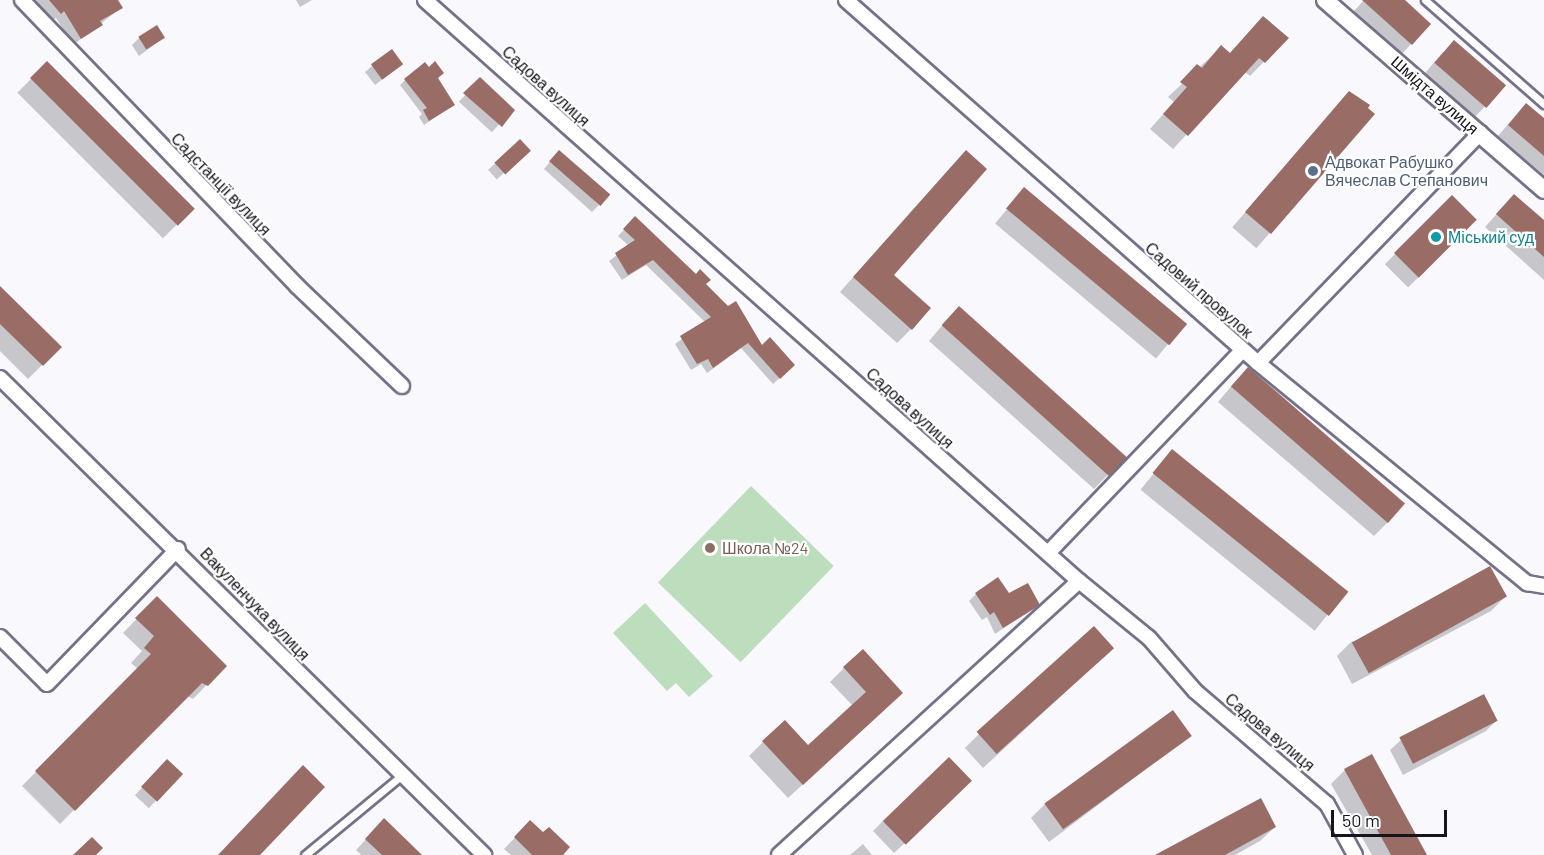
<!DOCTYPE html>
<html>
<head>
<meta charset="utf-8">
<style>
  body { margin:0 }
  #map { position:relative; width:1544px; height:855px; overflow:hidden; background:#f9f8fd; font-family:Barlow,sans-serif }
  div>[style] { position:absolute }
  .green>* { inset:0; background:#bddebc; transform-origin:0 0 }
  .shadow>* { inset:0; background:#0003; transform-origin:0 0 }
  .building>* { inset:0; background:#996c66; transform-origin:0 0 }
  .roads { filter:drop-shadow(2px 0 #757188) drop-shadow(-2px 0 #757188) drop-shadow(0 2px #757188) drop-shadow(0 -2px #757188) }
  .service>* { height:7px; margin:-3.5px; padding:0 3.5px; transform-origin:3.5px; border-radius:3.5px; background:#fff }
  .minor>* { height:14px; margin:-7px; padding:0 7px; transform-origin:7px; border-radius:7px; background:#fff }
  .tertiary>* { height:16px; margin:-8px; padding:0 8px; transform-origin:8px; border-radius:8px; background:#fff }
  .dots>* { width:16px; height:16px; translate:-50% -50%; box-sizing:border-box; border:3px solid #fff; border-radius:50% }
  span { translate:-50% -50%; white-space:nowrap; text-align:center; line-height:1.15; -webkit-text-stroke:4.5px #fff; paint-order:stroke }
  .street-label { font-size:16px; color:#16141d }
  .service-label { font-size:16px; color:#4e5e75 }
  .left { translate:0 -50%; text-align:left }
  .culture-label { font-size:16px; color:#0d838f }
  .education-label { font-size:16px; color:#785e54 }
  .scale { position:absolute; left:1331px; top:810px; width:116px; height:27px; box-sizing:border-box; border:3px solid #16141d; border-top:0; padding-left:8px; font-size:18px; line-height:21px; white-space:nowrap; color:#16141d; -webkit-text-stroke:4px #fff; paint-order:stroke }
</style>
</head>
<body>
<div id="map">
  <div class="green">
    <div style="left:751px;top:486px;width:115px;height:134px;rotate:44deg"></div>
    <div style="clip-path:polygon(645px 603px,713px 676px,689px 697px,676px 683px,667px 691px,613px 633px)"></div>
  </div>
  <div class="shadow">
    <div style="clip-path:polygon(36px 0,116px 0,121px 8px,73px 45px,56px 18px,52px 20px)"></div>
    <div style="clip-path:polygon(296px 0,312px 0,300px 7px)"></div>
    <div style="clip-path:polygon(1364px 0,1402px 0,1429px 24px,1401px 55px,1353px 12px)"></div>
    <div style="clip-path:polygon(1263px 18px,1287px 38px,1250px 76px,1245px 72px,1173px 149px,1150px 129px,1174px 102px,1168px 97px,1221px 47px,1229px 54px)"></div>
    <div style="clip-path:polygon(139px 38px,163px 38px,139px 56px,132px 45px)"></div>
    <div style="clip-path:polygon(1443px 52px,1504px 86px,1475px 117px,1425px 73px)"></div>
    <div style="left:47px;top:63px;width:206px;height:42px;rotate:45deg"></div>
    <div style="clip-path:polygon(372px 66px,394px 70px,375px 85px,365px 72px)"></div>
    <div style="clip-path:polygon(436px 78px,453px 105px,424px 125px,419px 117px,422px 114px,400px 85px,405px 80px)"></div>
    <div style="left:480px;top:79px;width:45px;height:31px;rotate:43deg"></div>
    <div style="left:1349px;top:93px;width:32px;height:178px;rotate:41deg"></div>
    <div style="clip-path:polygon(1516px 115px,1544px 120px,1544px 175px,1498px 136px)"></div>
    <div style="left:520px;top:141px;width:13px;height:43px;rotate:48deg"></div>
    <div style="clip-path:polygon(552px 159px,599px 205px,592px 212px,544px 169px)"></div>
    <div style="clip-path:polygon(952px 166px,892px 275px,911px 329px,897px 343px,840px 292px)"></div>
    <div style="left:1024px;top:189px;width:210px;height:45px;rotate:40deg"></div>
    <div style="left:1452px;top:197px;width:33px;height:95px;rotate:45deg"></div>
    <div style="clip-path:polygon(1502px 208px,1544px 221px,1544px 280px,1485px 227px)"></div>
    <div style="clip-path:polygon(635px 219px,704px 284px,787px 371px,773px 384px,741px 348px,707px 373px,701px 364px,691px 370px,675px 344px,705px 322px,646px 265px,622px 280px,609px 261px,629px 246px,618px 236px)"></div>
    <div style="clip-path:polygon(0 288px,60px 347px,28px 379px,0 351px)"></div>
    <div style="clip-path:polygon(945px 322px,1125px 457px,1094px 489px,929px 341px)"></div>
    <div style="clip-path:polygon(1234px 383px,1388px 522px,1374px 536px,1218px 402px)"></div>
    <div style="left:1172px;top:451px;width:224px;height:50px;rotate:39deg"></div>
    <div style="clip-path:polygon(976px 594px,1038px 605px,995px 634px,987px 617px,982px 620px,969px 601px)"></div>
    <div style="clip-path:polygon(1505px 597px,1491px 611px,1352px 684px,1337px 656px,1351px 642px)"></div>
    <div style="clip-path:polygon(157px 598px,225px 666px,193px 699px,187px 696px,60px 824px,22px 786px,138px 669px,131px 663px,142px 651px,123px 633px)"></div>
    <div style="clip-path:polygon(1098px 662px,983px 768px,965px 748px,979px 734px)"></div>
    <div style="clip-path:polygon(844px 668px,887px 707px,788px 798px,749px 756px,763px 742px,808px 747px,853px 706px,830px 682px)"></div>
    <div style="clip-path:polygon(1496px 721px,1486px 731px,1403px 775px,1390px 750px,1401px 740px)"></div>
    <div style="clip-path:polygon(1190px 736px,1049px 842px,1031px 818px,1045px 804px)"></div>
    <div style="left:167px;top:761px;width:19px;height:47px;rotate:43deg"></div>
    <div style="clip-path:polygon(1345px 770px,1425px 855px,1372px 855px,1331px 784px)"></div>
    <div style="clip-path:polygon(960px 792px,894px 853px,873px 831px,883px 821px)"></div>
    <div style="clip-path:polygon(384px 820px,420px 855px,361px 855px,356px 850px)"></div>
    <div style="clip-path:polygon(530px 822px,563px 853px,565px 855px,511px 855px,504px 849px)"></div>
    <div style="clip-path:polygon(1275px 827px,1260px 841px,1235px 855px,1158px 855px)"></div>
    <div style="clip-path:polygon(863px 844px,872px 855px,850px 855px)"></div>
  </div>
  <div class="building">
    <div style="clip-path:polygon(49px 0,118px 0,123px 8px,100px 21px,103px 25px,81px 39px,64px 11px,61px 14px)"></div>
    <div style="clip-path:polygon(1362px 0,1405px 0,1431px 24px,1412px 45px)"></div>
    <div style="clip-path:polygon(1263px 16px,1289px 38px,1265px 63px,1259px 58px,1188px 136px,1163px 114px,1187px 87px,1180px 82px,1197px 64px,1202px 68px,1221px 45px,1230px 53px)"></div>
    <div style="left:157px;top:25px;width:15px;height:22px;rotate:58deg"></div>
    <div style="left:1454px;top:40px;width:69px;height:30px;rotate:41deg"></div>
    <div style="left:392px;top:49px;width:19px;height:26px;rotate:54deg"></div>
    <div style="left:47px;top:61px;width:209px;height:24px;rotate:45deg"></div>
    <div style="clip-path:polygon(435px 61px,444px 73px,438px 78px,455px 105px,429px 121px,423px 110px,427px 108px,404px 79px,425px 62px,429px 67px)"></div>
    <div style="clip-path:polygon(480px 77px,515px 110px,502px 127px,463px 93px)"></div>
    <div style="clip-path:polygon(1349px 91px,1370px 105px,1368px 108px,1375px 114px,1271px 234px,1245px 212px)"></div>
    <div style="clip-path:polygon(1526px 103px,1544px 118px,1544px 156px,1508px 125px)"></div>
    <div style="left:520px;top:139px;width:16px;height:35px;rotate:47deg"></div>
    <div style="left:559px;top:150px;width:68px;height:15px;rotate:41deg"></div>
    <div style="clip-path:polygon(966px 150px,987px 169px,894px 275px,931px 308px,912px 330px,853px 277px)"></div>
    <div style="left:1024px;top:187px;width:213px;height:28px;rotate:40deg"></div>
    <div style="clip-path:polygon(1514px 194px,1544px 220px,1544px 257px,1496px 214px)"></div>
    <div style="left:1452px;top:195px;width:35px;height:82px;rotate:45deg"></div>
    <div style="clip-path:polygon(635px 216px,696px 274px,700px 269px,711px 280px,706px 284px,728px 306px,736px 301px,762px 345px,770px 337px,795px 365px,780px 379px,748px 343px,713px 368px,708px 359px,697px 364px,680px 336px,711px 317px,653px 260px,628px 275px,615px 253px,635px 240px,623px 229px)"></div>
    <div style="clip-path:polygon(0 286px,62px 347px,43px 366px,0 324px)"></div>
    <div style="left:959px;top:306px;width:227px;height:26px;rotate:42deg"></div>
    <div style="left:1248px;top:367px;width:208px;height:26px;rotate:41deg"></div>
    <div style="left:1172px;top:449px;width:227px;height:31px;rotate:39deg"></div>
    <div style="left:1490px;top:566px;width:35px;height:158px;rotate:61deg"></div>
    <div style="clip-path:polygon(998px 577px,1009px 593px,1028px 583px,1040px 605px,1003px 628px,994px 612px,990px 615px,975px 593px)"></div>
    <div style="clip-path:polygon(157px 596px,227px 666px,208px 686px,202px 683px,75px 811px,35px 771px,151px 654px,144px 648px,154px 636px,135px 618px)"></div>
    <div style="left:1094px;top:626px;width:30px;height:158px;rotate:48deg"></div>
    <div style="clip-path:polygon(863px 649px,903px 693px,803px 785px,762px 741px,785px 720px,808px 745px,866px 692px,843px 667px)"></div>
    <div style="left:1484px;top:694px;width:30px;height:95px;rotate:63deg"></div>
    <div style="left:1173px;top:710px;width:32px;height:159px;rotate:54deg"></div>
    <div style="clip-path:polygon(1372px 754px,1427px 855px,1391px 855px,1344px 769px)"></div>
    <div style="left:949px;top:757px;width:33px;height:92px;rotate:46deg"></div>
    <div style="left:167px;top:759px;width:22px;height:38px;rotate:43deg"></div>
    <div style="clip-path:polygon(303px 765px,325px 787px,260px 855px,218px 855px)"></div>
    <div style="clip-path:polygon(1261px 798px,1276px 827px,1225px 855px,1155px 855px)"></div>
    <div style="clip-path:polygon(384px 818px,422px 855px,382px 855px,365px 839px)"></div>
    <div style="clip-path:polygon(530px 820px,543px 832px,549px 827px,570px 847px,563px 855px,532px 855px,514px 837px)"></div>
    <div style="clip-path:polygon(92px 837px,103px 848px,96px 855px,73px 855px)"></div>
  </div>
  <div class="roads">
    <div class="service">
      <div style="left:1425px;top:0;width:158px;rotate:41.2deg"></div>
      <div style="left:305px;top:855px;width:126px;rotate:-39.5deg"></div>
    </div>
    <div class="minor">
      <div style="left:22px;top:0;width:397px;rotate:46.1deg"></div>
      <div style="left:297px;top:286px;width:145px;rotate:43.6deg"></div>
      <div style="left:425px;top:0;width:875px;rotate:41.62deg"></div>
      <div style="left:1079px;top:581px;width:90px;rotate:39.2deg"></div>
      <div style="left:1149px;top:638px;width:70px;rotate:49deg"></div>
      <div style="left:1195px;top:691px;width:174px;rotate:40.6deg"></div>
      <div style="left:1327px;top:804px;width:58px;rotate:61.2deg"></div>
      <div style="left:846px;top:0;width:549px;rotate:41.38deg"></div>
      <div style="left:1258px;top:363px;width:348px;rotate:39.3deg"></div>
      <div style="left:1527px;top:583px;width:17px;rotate:10deg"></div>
      <div style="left:1258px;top:363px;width:320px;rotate:-46deg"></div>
      <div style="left:0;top:378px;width:680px;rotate:44.58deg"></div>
      <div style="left:1048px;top:553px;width:281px;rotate:-46.2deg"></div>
      <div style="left:0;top:637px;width:66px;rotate:45deg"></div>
      <div style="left:47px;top:684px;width:188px;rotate:-45.9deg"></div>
      <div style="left:779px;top:855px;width:406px;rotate:-42.4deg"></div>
    </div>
    <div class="tertiary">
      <div style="left:1325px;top:0;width:290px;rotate:40.9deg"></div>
    </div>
  </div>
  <div class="dots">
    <div style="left:1313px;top:171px;background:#5c6f8a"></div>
    <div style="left:1436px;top:237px;background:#0f9aa8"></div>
    <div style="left:710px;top:548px;background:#8d6e63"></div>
  </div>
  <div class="street-label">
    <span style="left:546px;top:86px;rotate:42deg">Садова вулиця</span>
    <span style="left:1435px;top:95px;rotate:41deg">Шмідта вулиця</span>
    <span style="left:221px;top:184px;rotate:46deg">Садстанції вулиця</span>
    <span style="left:1199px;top:290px;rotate:41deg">Садовий провулок</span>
    <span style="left:910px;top:408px;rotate:42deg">Садова вулиця</span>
    <span style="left:255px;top:604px;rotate:46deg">Вакуленчука вулиця</span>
    <span style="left:1270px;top:732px;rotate:40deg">Садова вулиця</span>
  </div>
  <div class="service-label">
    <span class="left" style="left:1325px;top:171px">Адвокат Рабушко<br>Вячеслав Степанович</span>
  </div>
  <div class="culture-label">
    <span class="left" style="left:1448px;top:237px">Міський суд</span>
  </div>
  <div class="education-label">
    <span class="left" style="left:722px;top:548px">Школа №24</span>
  </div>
  <div class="scale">50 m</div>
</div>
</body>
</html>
